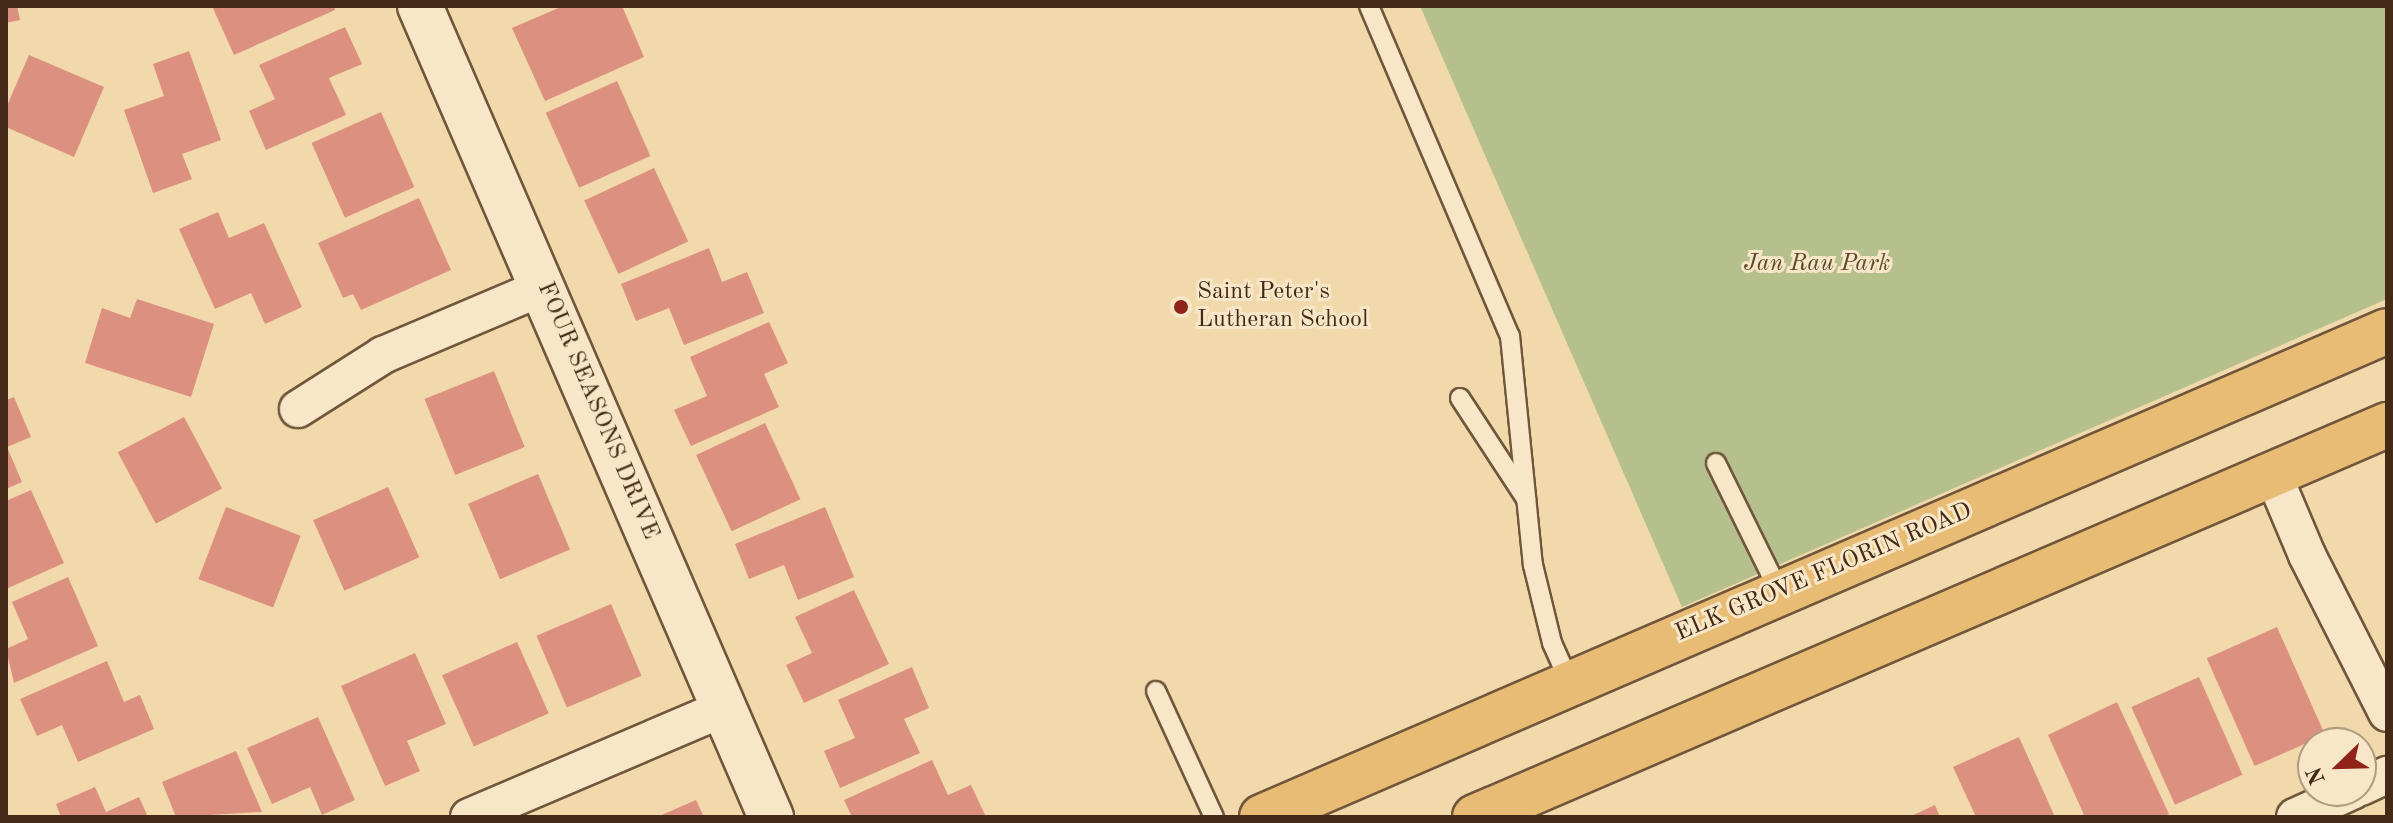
<!DOCTYPE html>
<html>
<head>
<meta charset="utf-8">
<style>
  body { margin:0 }
  #map { position:relative; width:2393px; height:823px; overflow:hidden; background:#f2d9ab; font-family:"Old Standard TT",serif }
  div>[style] { position:absolute }
  .green>* { inset:0; background:#b5c08d }
  .building>* { inset:0; background:#dc9080; transform-origin:0 0 }
  .roads { filter:drop-shadow(2px 0 #70563b) drop-shadow(-2px 0 #70563b) drop-shadow(0 2px #70563b) drop-shadow(0 -2px #70563b) }
  .service>* { height:18px; margin:-9px; padding:0 9px; transform-origin:9px; border-radius:9px; background:#f7e6c8 }
  .minor>* { height:36px; margin:-18px; padding:0 18px; transform-origin:18px; border-radius:18px; background:#f7e6c8 }
  .tertiary>* { height:44px; margin:-22px; padding:0 22px; transform-origin:22px; border-radius:22px; background:#f7e6c8 }
  .primary>* { height:44px; margin:-22px; padding:0 22px; transform-origin:22px; border-radius:22px; background:#e9bc76 }
  .dots>* { width:22px; height:22px; translate:-50% -50%; box-sizing:border-box; border:4px solid #f7e6c8; border-radius:50% }
  span { translate:-50% -50%; white-space:nowrap; text-align:center; line-height:1.15; -webkit-text-stroke:6px #f7e6c8; paint-order:stroke }
  .park-label { font-size:24px; color:#5b482e; font-style:italic }
  .poi-label { font-size:24px; color:#442a16 }
  .left { translate:0 -50%; text-align:left }
  .street-label { font-size:24px; color:#442a16 }
  .frame { position:absolute; inset:0; border:8px solid #442a16; pointer-events:none }
  .north { position:absolute; left:2297px; top:727px; width:80px; height:80px; box-sizing:border-box; background:#f7e6c8; border:2px solid #af9b81; border-radius:50%; rotate:247deg; font-size:22px; font-weight:700; line-height:32px; text-align:center; color:#442a16 }
  .north::after { content:''; display:block; margin:auto; width:28px; height:36px; background:#8f2418; clip-path:polygon(50% 0,100% 100%,50% 72%,0 100%) }
</style>
</head>
<body>
<div id="map">
  <div class="green">
    <div style="clip-path:polygon(1420px 6px,2387px 6px,2387px 299px,1682px 607px)"></div>
  </div>
  <div class="building">
    <div style="clip-path:polygon(6px 6px,17px 6px,20px 20px,6px 23px)"></div>
    <div style="clip-path:polygon(212px 6px,334px 6px,335px 10px,234px 55px)"></div>
    <div style="clip-path:polygon(563px 6px,622px 6px,644px 57px,545px 101px,512px 28px)"></div>
    <div style="clip-path:polygon(345px 27px,362px 64px,329px 78px,346px 115px,266px 150px,249px 111px,275px 99px,259px 65px)"></div>
    <div style="clip-path:polygon(189px 51px,221px 140px,182px 154px,192px 179px,153px 193px,124px 110px,164px 96px,153px 64px)"></div>
    <div style="clip-path:polygon(29px 55px,104px 87px,74px 157px,6px 127px,6px 108px)"></div>
    <div style="left:617px;top:81px;width:82px;height:78px;rotate:66deg"></div>
    <div style="left:381px;top:112px;width:82px;height:76px;rotate:66deg"></div>
    <div style="left:654px;top:168px;width:81px;height:77px;rotate:65deg"></div>
    <div style="clip-path:polygon(419px 198px,451px 270px,361px 310px,353px 294px,343px 298px,318px 243px)"></div>
    <div style="clip-path:polygon(218px 212px,229px 238px,264px 223px,302px 307px,265px 324px,251px 293px,215px 309px,179px 229px)"></div>
    <div style="clip-path:polygon(709px 248px,722px 282px,747px 272px,764px 313px,684px 345px,669px 308px,636px 321px,621px 284px)"></div>
    <div style="clip-path:polygon(137px 299px,214px 324px,191px 397px,85px 363px,102px 308px,130px 318px)"></div>
    <div style="clip-path:polygon(769px 322px,788px 363px,764px 374px,779px 407px,691px 446px,674px 410px,707px 396px,690px 357px)"></div>
    <div style="left:494px;top:371px;width:82px;height:75px;rotate:68deg"></div>
    <div style="clip-path:polygon(14px 397px,31px 437px,7px 447px,22px 482px,6px 489px,6px 400px)"></div>
    <div style="left:184px;top:417px;width:81px;height:75px;rotate:62deg"></div>
    <div style="left:765px;top:423px;width:84px;height:76px;rotate:65deg"></div>
    <div style="left:538px;top:474px;width:82px;height:76px;rotate:67deg"></div>
    <div style="left:388px;top:487px;width:77px;height:82px;rotate:66deg"></div>
    <div style="clip-path:polygon(31px 490px,64px 563px,6px 589px,6px 501px)"></div>
    <div style="left:226px;top:507px;width:80px;height:77px;rotate:21deg"></div>
    <div style="clip-path:polygon(825px 507px,854px 577px,798px 600px,784px 565px,749px 579px,735px 544px)"></div>
    <div style="clip-path:polygon(68px 577px,98px 646px,14px 683px,6px 649px,28px 639px,12px 602px)"></div>
    <div style="clip-path:polygon(854px 590px,889px 664px,804px 703px,786px 665px,812px 653px,795px 617px)"></div>
    <div style="left:611px;top:604px;width:78px;height:81px;rotate:67deg"></div>
    <div style="left:2277px;top:627px;width:118px;height:77px;rotate:66deg"></div>
    <div style="left:517px;top:642px;width:78px;height:82px;rotate:66deg"></div>
    <div style="clip-path:polygon(415px 653px,446px 724px,407px 741px,420px 771px,385px 786px,341px 686px)"></div>
    <div style="clip-path:polygon(107px 661px,124px 702px,140px 695px,154px 729px,78px 762px,62px 725px,37px 736px,20px 699px)"></div>
    <div style="clip-path:polygon(912px 667px,929px 708px,904px 719px,920px 753px,840px 788px,824px 751px,855px 738px,838px 700px)"></div>
    <div style="left:2199px;top:677px;width:107px;height:74px;rotate:66deg"></div>
    <div style="clip-path:polygon(2117px 702px,2169px 814px,2161px 817px,2085px 817px,2048px 735px)"></div>
    <div style="clip-path:polygon(318px 717px,355px 800px,322px 815px,310px 787px,272px 804px,247px 748px)"></div>
    <div style="clip-path:polygon(2019px 737px,2055px 817px,1976px 817px,1953px 767px)"></div>
    <div style="clip-path:polygon(236px 751px,262px 812px,176px 817px,162px 782px)"></div>
    <div style="clip-path:polygon(932px 760px,948px 795px,971px 785px,986px 817px,852px 817px,844px 800px)"></div>
    <div style="clip-path:polygon(95px 787px,106px 812px,139px 797px,148px 817px,61px 817px,56px 804px)"></div>
    <div style="clip-path:polygon(696px 800px,704px 817px,657px 817px)"></div>
    <div style="clip-path:polygon(1935px 805px,1940px 817px,1909px 817px)"></div>
  </div>
  <div class="roads">
    <div class="service">
      <div style="left:1369px;top:6px;width:359px;rotate:66.9deg"></div>
      <div style="left:1510px;top:336px;width:230px;rotate:84.3deg"></div>
      <div style="left:1533px;top:565px;width:80px;rotate:76.3deg"></div>
      <div style="left:1552px;top:643px;width:44px;rotate:65.8deg"></div>
      <div style="left:1460px;top:398px;width:121px;rotate:56.8deg"></div>
      <div style="left:1716px;top:463px;width:145px;rotate:63.8deg"></div>
      <div style="left:1156px;top:691px;width:139px;rotate:65.3deg"></div>
    </div>
    <div class="minor">
      <div style="left:298px;top:409px;width:101px;rotate:-32.4deg"></div>
      <div style="left:383px;top:355px;width:174px;rotate:-23deg"></div>
      <div style="left:2272px;top:472px;width:90px;rotate:67.1deg"></div>
      <div style="left:2307px;top:555px;width:177px;rotate:63.1deg"></div>
      <div style="left:2361px;top:787px;width:29px;rotate:-25deg"></div>
      <div style="left:469px;top:817px;width:278px;rotate:-23.1deg"></div>
      <div style="left:2295px;top:817px;width:63px;rotate:-24.5deg"></div>
    </div>
    <div class="tertiary">
      <div style="left:420px;top:6px;width:884px;rotate:66.6deg"></div>
    </div>
    <div class="primary">
      <div style="left:1262px;top:817px;width:1225px;rotate:-23.36deg"></div>
      <div style="left:1475px;top:817px;width:993px;rotate:-23.26deg"></div>
    </div>
  </div>
  <div class="dots">
    <div style="left:1181px;top:307px;background:#8f2418"></div>
  </div>
  <div class="park-label">
    <span style="left:1817px;top:265px">Jan Rau Park</span>
  </div>
  <div class="poi-label">
    <span class="left" style="left:1197px;top:307px">Saint Peter's<br>Lutheran School</span>
  </div>
  <div class="street-label">
    <span style="left:597px;top:411px;rotate:67deg">FOUR SEASONS DRIVE</span>
    <span style="left:1824px;top:573px;rotate:-23deg">ELK GROVE FLORIN ROAD</span>
  </div>
  <div class="frame"></div>
  <div class="north">N</div>
</div>
</body>
</html>
